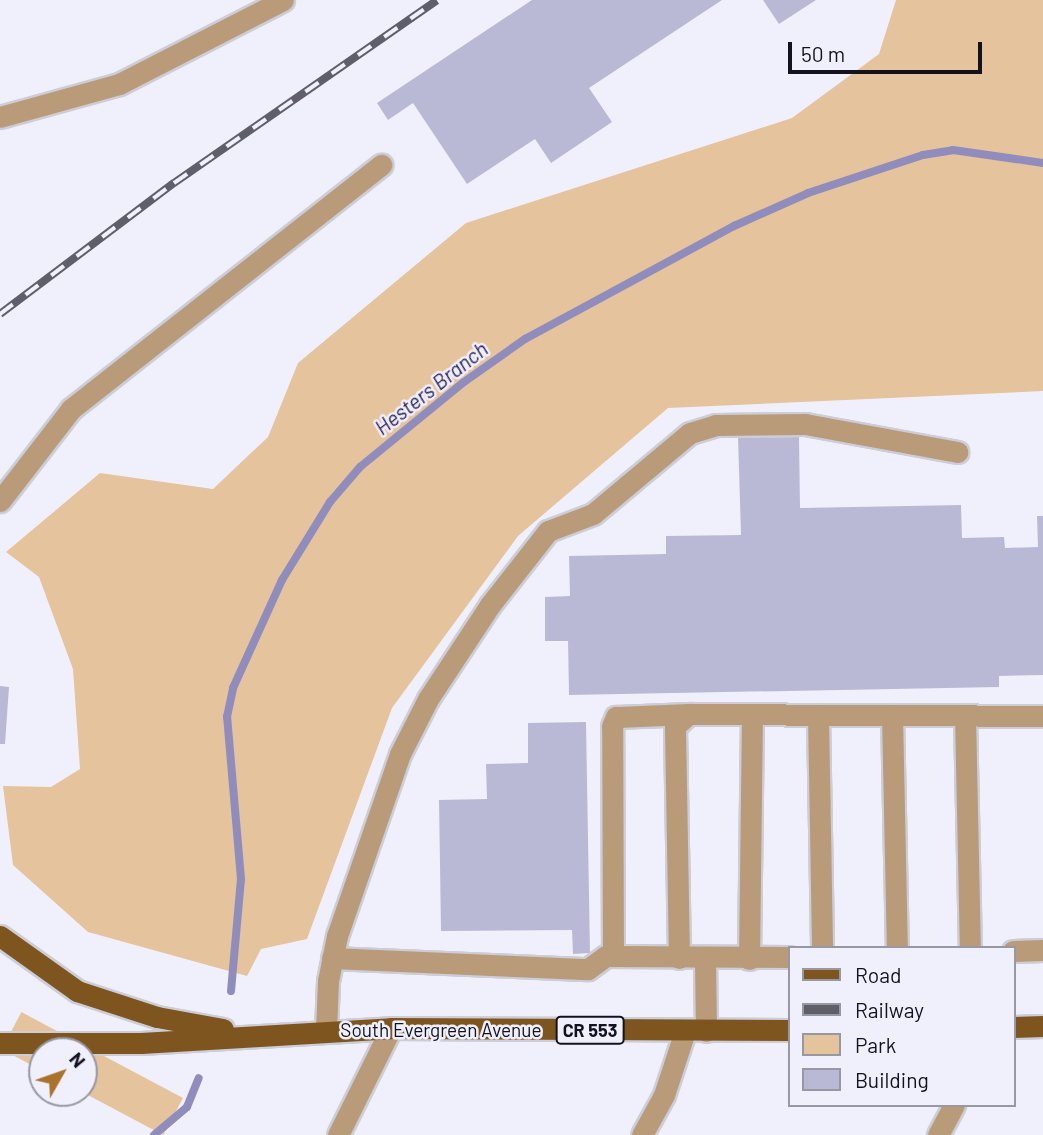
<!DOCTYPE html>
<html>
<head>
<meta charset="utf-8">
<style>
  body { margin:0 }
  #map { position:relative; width:1043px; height:1135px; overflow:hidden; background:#f0f0fc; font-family:Barlow,sans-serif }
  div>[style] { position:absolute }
  .green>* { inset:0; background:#e5c39c; transform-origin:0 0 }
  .stream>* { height:8px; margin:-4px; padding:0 4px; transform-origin:4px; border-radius:4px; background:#908dbd }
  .building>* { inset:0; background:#bab9d5 }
  .roads { filter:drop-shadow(2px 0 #cdcdd8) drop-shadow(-2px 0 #cdcdd8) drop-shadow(0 2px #cdcdd8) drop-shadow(0 -2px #cdcdd8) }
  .minor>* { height:21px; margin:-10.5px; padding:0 10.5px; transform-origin:10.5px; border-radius:10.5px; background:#b99b79 }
  .major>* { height:21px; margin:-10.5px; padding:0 10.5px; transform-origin:10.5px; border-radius:10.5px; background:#7f551f }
  .rail>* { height:8px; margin-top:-4px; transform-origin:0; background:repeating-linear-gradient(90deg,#f0f0fc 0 16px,#5f5e69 0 32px); box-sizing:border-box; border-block:2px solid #5f5e69 }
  span { translate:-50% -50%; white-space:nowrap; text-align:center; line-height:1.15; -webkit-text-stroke:5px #f0f0fc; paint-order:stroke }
  .shield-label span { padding:2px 5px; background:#f0f0fc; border:2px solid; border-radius:5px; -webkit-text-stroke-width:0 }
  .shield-label { font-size:18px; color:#14131d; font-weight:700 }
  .street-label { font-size:19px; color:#14131d }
  .water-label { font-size:21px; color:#2c215b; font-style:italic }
  .legend { position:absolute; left:788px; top:946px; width:228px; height:161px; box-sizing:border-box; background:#f0f0fc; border:2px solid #9898a3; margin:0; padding:9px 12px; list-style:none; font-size:21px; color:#14131d }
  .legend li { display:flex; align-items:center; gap:14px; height:35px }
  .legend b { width:35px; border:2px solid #9898a3 }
  .north { position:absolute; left:28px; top:1037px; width:70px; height:70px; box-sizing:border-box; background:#f0f0fc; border:2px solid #9898a3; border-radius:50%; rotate:50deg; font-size:19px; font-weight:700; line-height:28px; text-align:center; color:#14131d }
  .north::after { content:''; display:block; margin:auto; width:24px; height:32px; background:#a9732e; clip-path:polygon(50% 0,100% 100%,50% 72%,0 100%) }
  .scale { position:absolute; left:788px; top:42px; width:194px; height:32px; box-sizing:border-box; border:4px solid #14131d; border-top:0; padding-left:9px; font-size:21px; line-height:24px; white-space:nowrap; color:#14131d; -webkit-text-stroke:5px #f0f0fc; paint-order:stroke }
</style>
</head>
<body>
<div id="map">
  <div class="green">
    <div style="clip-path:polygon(896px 0,1043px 0,1043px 391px,668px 408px,518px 536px,392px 708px,307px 939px,261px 949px,247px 976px,88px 932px,13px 865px,3px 786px,51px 787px,80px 769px,73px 669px,39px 577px,6px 552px,100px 473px,213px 489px,268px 437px,298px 363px,466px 223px,792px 118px,879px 54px)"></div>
    <div style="left:183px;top:1098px;width:42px;height:183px;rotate:118deg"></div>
  </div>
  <div class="stream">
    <div style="left:231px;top:991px;width:112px;rotate:-84.9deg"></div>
    <div style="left:241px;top:879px;width:163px;rotate:-94.9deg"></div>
    <div style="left:227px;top:717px;width:30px;rotate:-78deg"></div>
    <div style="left:233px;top:688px;width:119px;rotate:-65.6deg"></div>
    <div style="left:282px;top:580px;width:92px;rotate:-58.4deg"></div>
    <div style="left:330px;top:502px;width:46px;rotate:-49.4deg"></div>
    <div style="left:360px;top:467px;width:134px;rotate:-39.3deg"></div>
    <div style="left:464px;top:382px;width:75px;rotate:-35.2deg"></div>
    <div style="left:525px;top:339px;width:238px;rotate:-28.4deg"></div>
    <div style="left:734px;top:226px;width:81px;rotate:-24deg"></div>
    <div style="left:808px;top:193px;width:121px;rotate:-18.3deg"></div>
    <div style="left:923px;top:155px;width:30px;rotate:-9deg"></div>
    <div style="left:953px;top:150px;width:91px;rotate:8.2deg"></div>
    <div style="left:154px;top:1135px;width:43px;rotate:-40.3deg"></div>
    <div style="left:187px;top:1107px;width:31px;rotate:-68deg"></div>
  </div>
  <div class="building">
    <div style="clip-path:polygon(532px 0,722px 0,589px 88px,612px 122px,551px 163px,535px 139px,467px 184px,413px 103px,388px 120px,377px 103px)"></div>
    <div style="clip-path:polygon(763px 0,816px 0,779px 24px)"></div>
    <div style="clip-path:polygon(799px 436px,800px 508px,961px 505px,962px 538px,1004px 537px,1005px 548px,1038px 547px,1037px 516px,1043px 516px,1043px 675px,999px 676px,999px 687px,569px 695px,568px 641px,545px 641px,545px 597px,570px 596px,569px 556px,666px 554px,666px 536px,741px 535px,738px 437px)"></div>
    <div style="clip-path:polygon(0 686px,9px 687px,5px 744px,0 744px)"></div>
    <div style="clip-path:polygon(586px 722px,590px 953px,573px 954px,572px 930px,441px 931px,439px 800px,487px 799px,486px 764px,528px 763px,528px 723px)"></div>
  </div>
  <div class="roads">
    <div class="minor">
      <div style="left:0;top:117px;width:123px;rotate:-15.5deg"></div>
      <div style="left:119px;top:84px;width:184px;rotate:-27.1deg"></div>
      <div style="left:0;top:501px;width:116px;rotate:-52.3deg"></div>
      <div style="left:71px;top:409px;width:395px;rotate:-38.2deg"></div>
      <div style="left:818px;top:715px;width:233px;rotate:89deg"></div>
      <div style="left:892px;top:715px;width:233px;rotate:88.8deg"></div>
      <div style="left:965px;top:715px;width:233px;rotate:88.8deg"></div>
      <div style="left:1013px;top:951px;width:30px;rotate:-2deg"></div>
      <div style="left:613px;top:956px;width:230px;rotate:-90.2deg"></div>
      <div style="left:612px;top:726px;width:10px;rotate:-66deg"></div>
      <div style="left:616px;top:717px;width:73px;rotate:-2.4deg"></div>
      <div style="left:332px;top:958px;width:256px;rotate:2.5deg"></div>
      <div style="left:588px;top:969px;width:22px;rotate:-36deg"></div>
      <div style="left:606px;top:956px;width:183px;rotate:0.3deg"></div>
      <div style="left:679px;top:958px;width:232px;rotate:-91deg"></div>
      <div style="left:675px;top:726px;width:18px;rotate:-41deg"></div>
      <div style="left:689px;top:714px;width:354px;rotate:0.3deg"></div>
      <div style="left:749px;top:959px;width:245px;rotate:-89.3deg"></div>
      <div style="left:705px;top:960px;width:71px;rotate:89.2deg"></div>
      <div style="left:326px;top:1031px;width:50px;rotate:-87.7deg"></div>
      <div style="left:328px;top:981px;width:46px;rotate:-78.7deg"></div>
      <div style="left:337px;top:936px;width:193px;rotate:-70.9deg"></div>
      <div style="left:400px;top:754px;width:62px;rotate:-63deg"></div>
      <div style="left:428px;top:699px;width:113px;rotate:-56.6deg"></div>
      <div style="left:490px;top:605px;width:94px;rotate:-51.9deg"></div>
      <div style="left:548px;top:531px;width:48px;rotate:-20.7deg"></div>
      <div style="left:593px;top:514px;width:126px;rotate:-39.9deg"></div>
      <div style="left:690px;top:433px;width:27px;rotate:-17deg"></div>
      <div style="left:716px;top:425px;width:89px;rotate:-0.6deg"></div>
      <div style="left:805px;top:424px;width:155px;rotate:10.4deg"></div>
      <div style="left:338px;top:1135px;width:119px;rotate:-63.6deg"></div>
      <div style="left:642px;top:1135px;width:46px;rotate:-61.2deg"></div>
      <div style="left:664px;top:1095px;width:67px;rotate:-71.8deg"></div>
      <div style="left:938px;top:1135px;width:34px;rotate:-62deg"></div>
    </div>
    <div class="major">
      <div style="left:0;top:936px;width:95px;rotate:35.5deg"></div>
      <div style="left:77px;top:991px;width:84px;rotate:18deg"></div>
      <div style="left:157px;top:1017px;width:67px;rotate:10.3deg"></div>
      <div style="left:1013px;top:1027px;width:30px;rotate:-2deg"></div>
      <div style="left:0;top:1043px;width:141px"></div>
      <div style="left:141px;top:1043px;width:250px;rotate:-3.4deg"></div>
      <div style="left:391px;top:1028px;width:398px;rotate:0.3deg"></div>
    </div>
  </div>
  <div class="rail">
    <div style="left:0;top:314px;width:218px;rotate:-37deg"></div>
    <div style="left:174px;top:183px;width:320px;rotate:-34.8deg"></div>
  </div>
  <div class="shield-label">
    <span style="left:590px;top:1030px">CR 553</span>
  </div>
  <div class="street-label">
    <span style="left:441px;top:1030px">South Evergreen Avenue</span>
  </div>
  <div class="water-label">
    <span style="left:431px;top:388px;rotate:-38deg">Hesters Branch</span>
  </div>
  <ul class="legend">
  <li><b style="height:9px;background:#7f551f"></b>Road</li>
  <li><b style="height:9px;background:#5f5e69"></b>Railway</li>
  <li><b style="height:19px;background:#e5c39c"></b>Park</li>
  <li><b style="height:19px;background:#bab9d5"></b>Building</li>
  </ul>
  <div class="north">N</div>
  <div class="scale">50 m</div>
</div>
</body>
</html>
